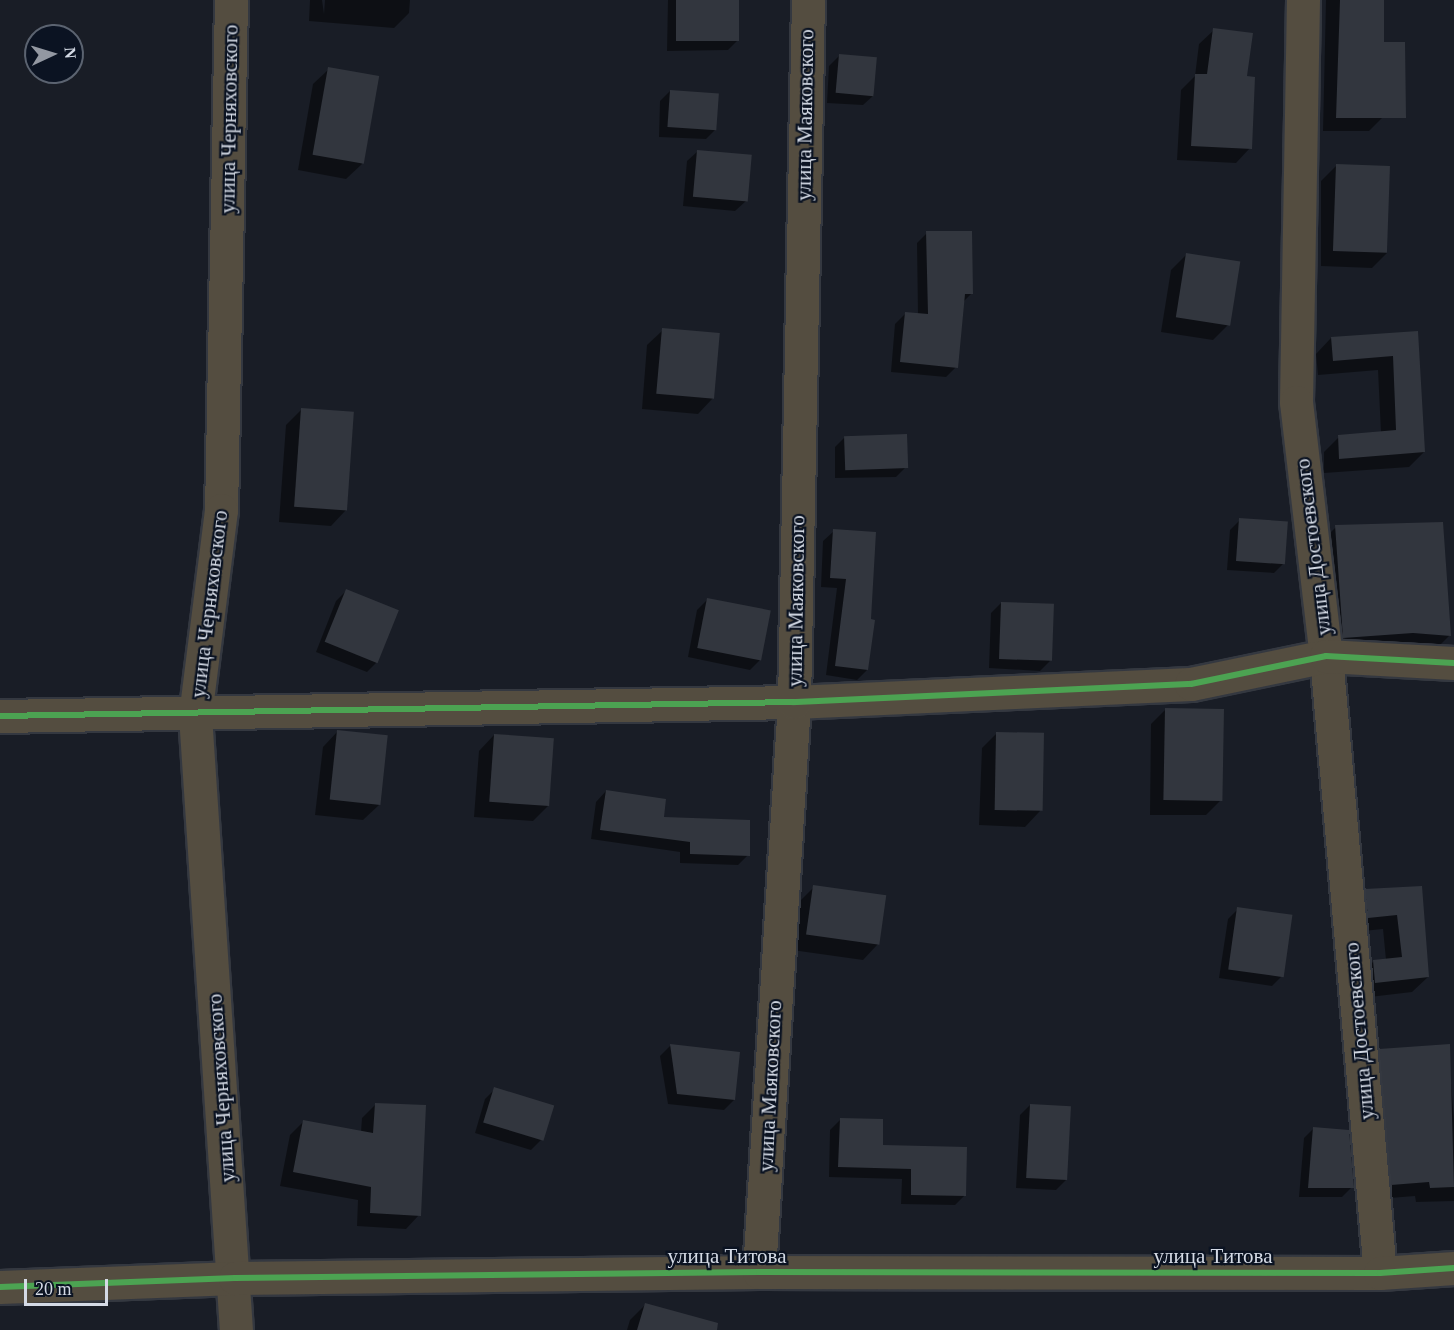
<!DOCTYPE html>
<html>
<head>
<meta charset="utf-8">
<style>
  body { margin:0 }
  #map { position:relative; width:1454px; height:1330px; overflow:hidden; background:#191d26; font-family:Georgia,serif }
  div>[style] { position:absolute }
  .shadow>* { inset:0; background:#0007 }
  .building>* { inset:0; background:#32363e; transform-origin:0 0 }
  .roads { filter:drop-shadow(2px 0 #343840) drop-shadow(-2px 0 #343840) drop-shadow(0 2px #343840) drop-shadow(0 -2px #343840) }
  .minor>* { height:33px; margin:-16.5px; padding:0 16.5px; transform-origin:16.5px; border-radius:16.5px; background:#544d40 }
  .cycleway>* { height:6px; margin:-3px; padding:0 3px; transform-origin:3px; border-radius:3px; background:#4ca352 }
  span { translate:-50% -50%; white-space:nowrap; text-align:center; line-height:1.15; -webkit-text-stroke:4.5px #0b1322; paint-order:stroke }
  .street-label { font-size:21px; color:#d4dae5 }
  .north { position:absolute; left:24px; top:24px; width:60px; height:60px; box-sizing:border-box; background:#0b1322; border:2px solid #5b6370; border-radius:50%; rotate:86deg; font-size:16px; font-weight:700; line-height:24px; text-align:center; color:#d4dae5 }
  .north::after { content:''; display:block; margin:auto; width:21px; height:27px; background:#9398a2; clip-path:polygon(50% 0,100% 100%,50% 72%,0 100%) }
  .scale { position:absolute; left:24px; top:1279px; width:84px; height:27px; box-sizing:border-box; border:3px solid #d4dae5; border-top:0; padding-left:8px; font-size:18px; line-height:21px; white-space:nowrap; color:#d4dae5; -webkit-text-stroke:4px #0b1322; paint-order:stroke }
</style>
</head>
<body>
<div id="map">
  <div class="shadow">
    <div style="clip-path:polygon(310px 0,322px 0,324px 14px,325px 0,410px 0,409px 13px,394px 28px,309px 21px)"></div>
    <div style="clip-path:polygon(738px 0,738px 40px,728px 50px,667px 51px,668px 0)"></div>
    <div style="clip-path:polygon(1326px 0,1381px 0,1383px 117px,1369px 131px,1323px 131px)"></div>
    <div style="clip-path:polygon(1214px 30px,1246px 78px,1250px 148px,1236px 163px,1177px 160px,1181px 90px,1195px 76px,1199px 44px)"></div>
    <div style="clip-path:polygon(839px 56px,874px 95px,863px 105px,827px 103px,829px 66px)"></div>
    <div style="clip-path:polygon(329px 69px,362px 164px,346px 179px,298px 170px,313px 84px)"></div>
    <div style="clip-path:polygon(670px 91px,716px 129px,706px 139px,659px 137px,660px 101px)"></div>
    <div style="clip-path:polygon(698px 151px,746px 201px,735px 211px,683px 206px,687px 161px)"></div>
    <div style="clip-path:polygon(1336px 166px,1387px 253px,1372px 268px,1321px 266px,1321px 181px)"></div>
    <div style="clip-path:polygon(927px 233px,972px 293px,963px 302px,956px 367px,946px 377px,891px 372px,895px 324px,905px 314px,918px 315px,917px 243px)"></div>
    <div style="clip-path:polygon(1186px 255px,1228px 325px,1213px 340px,1161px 332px,1171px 270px)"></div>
    <div style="clip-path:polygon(663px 330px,713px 398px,698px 414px,642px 409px,647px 345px)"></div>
    <div style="clip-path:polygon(1417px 332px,1424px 452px,1409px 467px,1324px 473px,1324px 452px,1339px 437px,1381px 433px,1378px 370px,1318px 375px,1316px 354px,1331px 338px)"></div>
    <div style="clip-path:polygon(301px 410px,346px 510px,331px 526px,279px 522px,286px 425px)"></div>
    <div style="clip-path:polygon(845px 437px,906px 467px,896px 477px,835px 478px,835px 447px)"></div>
    <div style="clip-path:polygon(1240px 520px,1284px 563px,1274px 573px,1227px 570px,1230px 530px)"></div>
    <div style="clip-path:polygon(1336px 527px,1450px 635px,1434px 651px,1328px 652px,1321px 542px)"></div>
    <div style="clip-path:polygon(834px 531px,874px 533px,867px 670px,857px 680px,826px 675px,837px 588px,821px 587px,823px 541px)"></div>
    <div style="clip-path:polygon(346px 591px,377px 662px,367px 672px,316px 652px,336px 601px)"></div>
    <div style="clip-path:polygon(707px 600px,760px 660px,750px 670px,688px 657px,697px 610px)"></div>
    <div style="clip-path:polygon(1001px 603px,1050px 661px,1040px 671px,989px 668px,991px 613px)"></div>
    <div style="clip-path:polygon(1166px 709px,1221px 800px,1206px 815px,1150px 815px,1151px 724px)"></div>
    <div style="clip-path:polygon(338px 731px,379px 805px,363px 820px,315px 815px,323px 747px)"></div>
    <div style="clip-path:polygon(997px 733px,1040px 811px,1025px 827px,979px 825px,982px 748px)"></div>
    <div style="clip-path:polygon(494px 735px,548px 806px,533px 821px,474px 817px,479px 751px)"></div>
    <div style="clip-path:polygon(606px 791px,662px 818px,748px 855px,738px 865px,680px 863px,680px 852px,591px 839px,596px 802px)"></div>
    <div style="clip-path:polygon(814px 887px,878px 944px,863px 960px,792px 950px,799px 902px)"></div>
    <div style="clip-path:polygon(1420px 888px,1428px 977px,1412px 992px,1361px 998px,1358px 977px,1373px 962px,1386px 960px,1383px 929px,1353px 932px,1351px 906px,1366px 891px)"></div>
    <div style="clip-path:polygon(1238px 909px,1282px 976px,1272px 986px,1219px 978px,1228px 919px)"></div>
    <div style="clip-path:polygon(670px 1046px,738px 1053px,734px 1100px,724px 1110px,668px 1104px,660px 1056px)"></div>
    <div style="clip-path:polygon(1448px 1046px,1454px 1120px,1454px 1201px,1416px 1202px,1415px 1196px,1377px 1199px,1365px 1065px,1380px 1051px)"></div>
    <div style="clip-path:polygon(495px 1089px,541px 1140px,531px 1150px,475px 1133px,485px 1099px)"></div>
    <div style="clip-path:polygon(376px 1104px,419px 1215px,406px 1229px,357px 1226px,358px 1200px,280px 1186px,290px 1135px,303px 1122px,361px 1132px,362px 1118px)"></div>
    <div style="clip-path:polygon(1030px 1105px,1066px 1180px,1056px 1190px,1016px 1188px,1020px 1115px)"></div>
    <div style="clip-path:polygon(840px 1120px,881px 1146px,965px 1195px,955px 1205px,901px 1204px,902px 1179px,829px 1177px,830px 1130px)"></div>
    <div style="clip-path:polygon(1314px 1128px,1352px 1187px,1342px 1197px,1299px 1197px,1304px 1138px)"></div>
    <div style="clip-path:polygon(645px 1305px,692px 1330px,627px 1330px,630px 1320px)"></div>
  </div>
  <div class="building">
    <div style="left:676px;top:0;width:63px;height:41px"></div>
    <div style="clip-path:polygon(1340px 0,1384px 0,1384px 42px,1405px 42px,1406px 118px,1336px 118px)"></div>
    <div style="clip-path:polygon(1213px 28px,1253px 33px,1247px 76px,1255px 77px,1252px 149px,1191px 146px,1195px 74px,1207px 74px)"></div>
    <div style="left:839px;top:54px;width:38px;height:39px;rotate:5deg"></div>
    <div style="left:328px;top:67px;width:52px;height:89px;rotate:10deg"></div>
    <div style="left:670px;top:90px;width:49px;height:37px;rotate:4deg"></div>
    <div style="left:697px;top:150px;width:55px;height:47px;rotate:5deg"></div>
    <div style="left:1336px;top:164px;width:54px;height:87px;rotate:2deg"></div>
    <div style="clip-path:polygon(926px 231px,972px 231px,973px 294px,965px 294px,958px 368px,900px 362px,905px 312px,928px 314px)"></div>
    <div style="left:1186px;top:253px;width:55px;height:65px;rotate:9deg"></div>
    <div style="left:662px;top:328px;width:58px;height:66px;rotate:5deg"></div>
    <div style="clip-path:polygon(1418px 331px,1425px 452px,1339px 459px,1338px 435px,1396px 430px,1393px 356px,1333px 361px,1331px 337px)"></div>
    <div style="left:301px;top:408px;width:53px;height:99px;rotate:4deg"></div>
    <div style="left:907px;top:434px;width:34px;height:63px;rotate:88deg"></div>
    <div style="left:1239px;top:518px;width:49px;height:43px;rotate:4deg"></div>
    <div style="clip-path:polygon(1443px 522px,1451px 636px,1413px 633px,1343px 638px,1335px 525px)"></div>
    <div style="clip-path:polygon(833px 529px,876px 532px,871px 619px,875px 620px,868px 670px,835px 666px,846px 579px,830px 578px)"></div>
    <div style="left:346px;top:589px;width:57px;height:57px;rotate:22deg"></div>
    <div style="left:707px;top:598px;width:65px;height:51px;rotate:11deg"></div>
    <div style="left:1001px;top:602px;width:53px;height:57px;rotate:2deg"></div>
    <div style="left:1165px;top:708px;width:59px;height:92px;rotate:1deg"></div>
    <div style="left:337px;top:730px;width:51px;height:70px;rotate:6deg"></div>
    <div style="left:996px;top:732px;width:48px;height:78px;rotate:1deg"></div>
    <div style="left:494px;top:734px;width:60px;height:68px;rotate:4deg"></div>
    <div style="clip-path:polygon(606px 790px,666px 799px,664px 817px,750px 820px,750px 856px,690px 854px,690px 842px,600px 830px)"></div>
    <div style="left:813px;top:885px;width:74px;height:50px;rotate:8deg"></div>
    <div style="clip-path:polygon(1422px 886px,1429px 977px,1375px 983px,1373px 960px,1402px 957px,1397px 915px,1368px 918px,1365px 889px)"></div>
    <div style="left:1237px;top:907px;width:56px;height:63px;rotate:8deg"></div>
    <div style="clip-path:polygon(670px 1044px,740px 1052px,735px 1100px,677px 1094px)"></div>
    <div style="clip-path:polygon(1450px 1044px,1454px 1187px,1430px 1188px,1429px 1182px,1391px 1185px,1379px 1049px)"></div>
    <div style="left:494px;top:1087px;width:63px;height:37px;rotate:17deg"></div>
    <div style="clip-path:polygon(375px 1103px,426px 1105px,421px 1216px,370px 1213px,371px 1187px,293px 1172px,303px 1120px,373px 1133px)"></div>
    <div style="left:1030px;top:1104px;width:41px;height:74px;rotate:3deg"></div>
    <div style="clip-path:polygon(840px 1118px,883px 1119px,883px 1145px,967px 1147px,966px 1196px,911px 1195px,911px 1169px,838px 1167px)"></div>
    <div style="clip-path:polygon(1313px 1127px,1349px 1130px,1354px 1188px,1308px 1188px)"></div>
    <div style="clip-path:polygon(645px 1303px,718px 1323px,717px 1330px,637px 1330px)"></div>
  </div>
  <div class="roads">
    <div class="minor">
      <div style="left:231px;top:0;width:510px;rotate:91.12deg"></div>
      <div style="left:221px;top:510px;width:207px;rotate:97.2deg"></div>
      <div style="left:195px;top:715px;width:616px;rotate:86.19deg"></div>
      <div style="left:1303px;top:0;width:402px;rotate:91deg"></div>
      <div style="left:1296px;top:402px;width:256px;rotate:83.3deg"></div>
      <div style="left:1326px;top:656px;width:619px;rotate:85deg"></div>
      <div style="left:0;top:716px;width:794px;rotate:-1.01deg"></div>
      <div style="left:794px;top:702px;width:397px;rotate:-2.6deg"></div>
      <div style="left:1191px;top:684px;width:138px;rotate:-11.7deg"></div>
      <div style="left:1326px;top:656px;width:128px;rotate:3.1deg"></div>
      <div style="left:759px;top:1272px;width:571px;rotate:-86.49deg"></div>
      <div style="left:794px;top:702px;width:702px;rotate:-88.86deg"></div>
      <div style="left:0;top:1287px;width:235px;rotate:-2.2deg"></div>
      <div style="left:235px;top:1278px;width:524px;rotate:-0.66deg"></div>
      <div style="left:759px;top:1272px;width:621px;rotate:0.09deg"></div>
      <div style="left:1380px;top:1273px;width:74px;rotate:-3.9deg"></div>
    </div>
  </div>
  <div class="cycleway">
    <div style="left:0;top:716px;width:794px;rotate:-1.01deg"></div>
    <div style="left:794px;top:702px;width:397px;rotate:-2.6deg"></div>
    <div style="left:1191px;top:684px;width:138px;rotate:-11.7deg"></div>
    <div style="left:1326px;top:656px;width:128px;rotate:3.1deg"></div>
    <div style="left:0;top:1287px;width:235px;rotate:-2.2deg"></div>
    <div style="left:235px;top:1278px;width:524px;rotate:-0.66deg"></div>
    <div style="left:759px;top:1272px;width:621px;rotate:0.09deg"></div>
    <div style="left:1380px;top:1273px;width:74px;rotate:-3.9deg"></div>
  </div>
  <div class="street-label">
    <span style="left:805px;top:115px;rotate:-89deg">улица Маяковского</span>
    <span style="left:229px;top:119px;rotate:-89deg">улица Черняховского</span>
    <span style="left:1313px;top:547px;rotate:-97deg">улица Достоевского</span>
    <span style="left:796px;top:601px;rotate:-89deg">улица Маяковского</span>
    <span style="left:209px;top:604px;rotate:-83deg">улица Черняховского</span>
    <span style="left:1359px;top:1031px;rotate:-95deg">улица Достоевского</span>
    <span style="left:770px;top:1086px;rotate:-87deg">улица Маяковского</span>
    <span style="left:221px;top:1088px;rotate:-94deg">улица Черняховского</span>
    <span style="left:727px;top:1256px">улица Титова</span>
    <span style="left:1213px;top:1256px">улица Титова</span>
  </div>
  <div class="north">N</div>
  <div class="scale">20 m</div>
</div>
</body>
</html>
